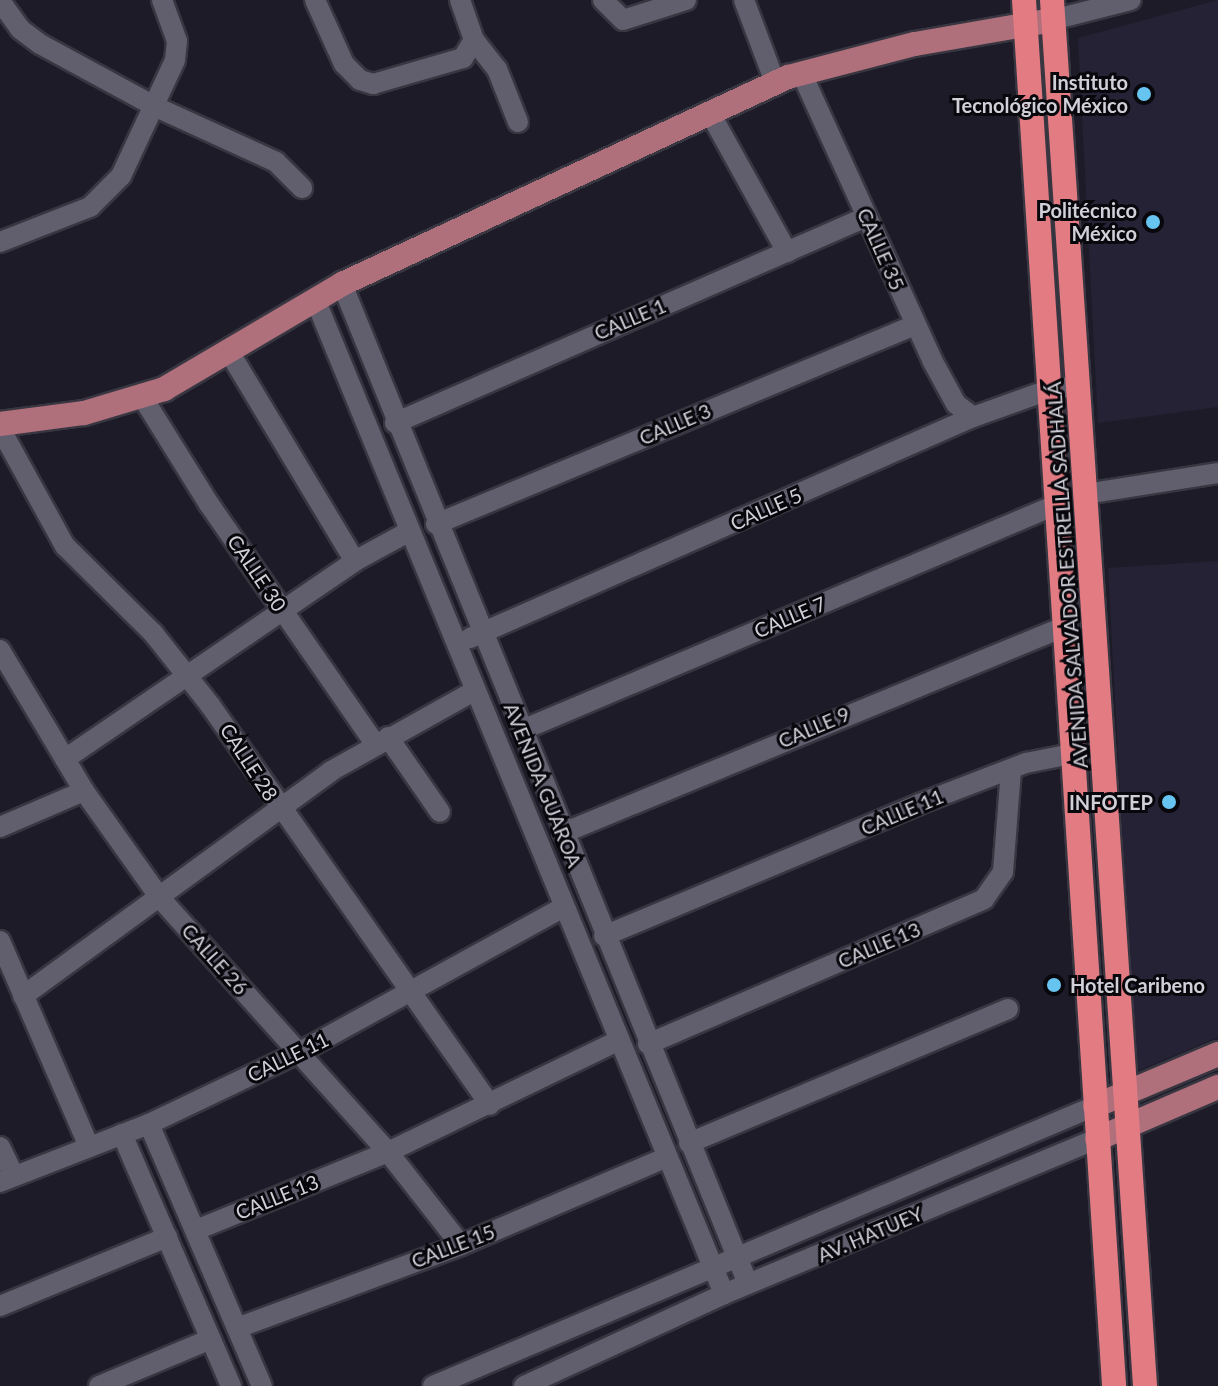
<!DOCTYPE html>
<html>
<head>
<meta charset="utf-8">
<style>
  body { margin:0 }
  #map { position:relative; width:1218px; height:1386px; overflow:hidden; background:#1e1b28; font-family:Lato,sans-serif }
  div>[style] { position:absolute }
  .built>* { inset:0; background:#262236 }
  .roads { filter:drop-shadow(2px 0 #383641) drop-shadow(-2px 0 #383641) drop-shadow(0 2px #383641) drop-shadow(0 -2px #383641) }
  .minor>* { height:20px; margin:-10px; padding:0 10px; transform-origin:10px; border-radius:10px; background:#615e6e }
  .major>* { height:24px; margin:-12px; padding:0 12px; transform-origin:12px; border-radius:12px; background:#af6f7b }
  .highway>* { height:24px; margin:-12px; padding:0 12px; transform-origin:12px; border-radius:12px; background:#e37b83 }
  .dots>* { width:22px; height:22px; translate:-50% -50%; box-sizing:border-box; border:4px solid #08070c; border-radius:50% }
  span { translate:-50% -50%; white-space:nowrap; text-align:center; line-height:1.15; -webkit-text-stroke:6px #08070c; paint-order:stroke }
  .poi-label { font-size:20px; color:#d1d0d9; font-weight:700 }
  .right { translate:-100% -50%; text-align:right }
  .left { translate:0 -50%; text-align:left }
  .street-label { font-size:20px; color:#d1d0d9 }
</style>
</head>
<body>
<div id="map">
  <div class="built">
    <div style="clip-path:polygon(1218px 0,1218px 407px,1098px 423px,1078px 38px)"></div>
    <div style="clip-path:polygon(1218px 561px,1218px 1037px,1135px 1072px,1108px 568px)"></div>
  </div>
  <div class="roads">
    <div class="minor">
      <div style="left:315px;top:0;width:70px;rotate:65.6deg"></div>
      <div style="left:344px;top:64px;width:23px;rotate:45deg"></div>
      <div style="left:360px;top:80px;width:14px;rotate:17deg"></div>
      <div style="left:373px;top:84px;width:94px;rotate:-16.1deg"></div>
      <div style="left:463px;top:58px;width:21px;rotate:-59deg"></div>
      <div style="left:474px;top:40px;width:42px;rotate:-109.3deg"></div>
      <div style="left:603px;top:0;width:28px;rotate:45deg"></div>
      <div style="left:623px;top:20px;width:66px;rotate:-17.6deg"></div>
      <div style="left:744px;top:0;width:88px;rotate:69.3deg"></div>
      <div style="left:0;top:1px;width:34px;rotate:54deg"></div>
      <div style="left:20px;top:29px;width:25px;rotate:37deg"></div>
      <div style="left:40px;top:44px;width:132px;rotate:28.5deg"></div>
      <div style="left:156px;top:107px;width:132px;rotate:24.6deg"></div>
      <div style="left:276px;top:162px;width:37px;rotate:45deg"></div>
      <div style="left:1052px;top:20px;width:81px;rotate:-14.2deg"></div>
      <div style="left:474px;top:40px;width:37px;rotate:52deg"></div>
      <div style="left:497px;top:69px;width:57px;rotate:68.4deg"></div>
      <div style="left:801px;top:72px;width:316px;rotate:65.5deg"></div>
      <div style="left:932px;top:360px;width:50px;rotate:61.4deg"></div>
      <div style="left:956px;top:404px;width:21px;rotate:37deg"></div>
      <div style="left:710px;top:113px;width:159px;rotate:61deg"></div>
      <div style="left:0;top:242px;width:97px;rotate:-21.3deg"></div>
      <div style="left:90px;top:207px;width:44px;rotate:-45deg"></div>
      <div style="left:121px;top:176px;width:128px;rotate:-65deg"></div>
      <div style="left:175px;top:60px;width:19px;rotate:-84deg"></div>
      <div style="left:177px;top:41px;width:44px;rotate:-110.1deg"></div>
      <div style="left:342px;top:284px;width:1079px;rotate:67.9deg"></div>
      <div style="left:315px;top:299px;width:1076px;rotate:67.65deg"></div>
      <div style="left:228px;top:350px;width:246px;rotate:59deg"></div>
      <div style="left:143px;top:398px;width:125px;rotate:58.1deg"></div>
      <div style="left:209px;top:504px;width:293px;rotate:55.3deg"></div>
      <div style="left:395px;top:423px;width:514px;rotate:-23.62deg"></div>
      <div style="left:0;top:428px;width:135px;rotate:61.2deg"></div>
      <div style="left:65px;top:546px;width:124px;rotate:44.7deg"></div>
      <div style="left:153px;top:633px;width:92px;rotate:51.6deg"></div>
      <div style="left:210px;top:705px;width:488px;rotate:55deg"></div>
      <div style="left:1085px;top:494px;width:135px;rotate:-9deg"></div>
      <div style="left:436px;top:524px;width:519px;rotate:-22.56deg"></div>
      <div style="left:470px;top:638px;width:549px;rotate:-23.72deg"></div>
      <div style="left:973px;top:417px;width:83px;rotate:-19.7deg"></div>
      <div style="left:1051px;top:389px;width:28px;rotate:-6deg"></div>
      <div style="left:0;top:650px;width:164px;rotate:59.2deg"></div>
      <div style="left:84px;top:791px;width:131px;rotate:54.6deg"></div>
      <div style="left:160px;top:898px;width:341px;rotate:48.1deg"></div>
      <div style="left:388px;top:1152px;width:118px;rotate:51.9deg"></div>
      <div style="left:522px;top:730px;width:582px;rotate:-22.86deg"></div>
      <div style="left:388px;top:737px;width:91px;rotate:55.3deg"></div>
      <div style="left:65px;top:759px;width:351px;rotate:-34.3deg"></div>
      <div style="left:355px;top:561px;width:60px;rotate:-28.7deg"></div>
      <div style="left:0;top:827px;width:91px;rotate:-23.2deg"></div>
      <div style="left:563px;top:833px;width:544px;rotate:-22.37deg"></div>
      <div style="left:604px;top:936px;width:342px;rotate:-22.7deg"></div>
      <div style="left:919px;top:804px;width:115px;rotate:-21deg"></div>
      <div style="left:1026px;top:763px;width:46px;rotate:-11.3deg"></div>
      <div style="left:0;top:941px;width:224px;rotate:66.6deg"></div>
      <div style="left:23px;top:996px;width:381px;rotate:-36.1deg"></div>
      <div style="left:331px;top:771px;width:164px;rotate:-29.2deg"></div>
      <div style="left:648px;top:1044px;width:366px;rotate:-23.3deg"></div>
      <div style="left:984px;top:899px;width:33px;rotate:-55deg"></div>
      <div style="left:1003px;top:872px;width:102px;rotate:-85.5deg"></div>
      <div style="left:149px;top:1124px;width:285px;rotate:66.7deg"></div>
      <div style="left:122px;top:1134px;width:275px;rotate:66.6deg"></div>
      <div style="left:689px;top:1143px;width:346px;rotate:-22.8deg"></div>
      <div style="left:0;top:1147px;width:32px;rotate:64deg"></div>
      <div style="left:0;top:1182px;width:160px;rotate:-21.3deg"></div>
      <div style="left:149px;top:1124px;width:167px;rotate:-25.5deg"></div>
      <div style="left:300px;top:1052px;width:301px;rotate:-28.8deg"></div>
      <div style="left:196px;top:1230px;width:207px;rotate:-22.1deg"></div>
      <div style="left:388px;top:1152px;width:255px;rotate:-25.8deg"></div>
      <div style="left:0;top:1306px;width:181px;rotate:-22.4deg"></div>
      <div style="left:237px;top:1328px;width:239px;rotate:-20.3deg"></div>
      <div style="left:461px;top:1245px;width:224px;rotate:-23.1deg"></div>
      <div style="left:99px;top:1386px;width:121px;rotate:-22.8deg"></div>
      <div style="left:433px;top:1386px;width:719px;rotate:-22.93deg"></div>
      <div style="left:524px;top:1386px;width:220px;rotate:-24.7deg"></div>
      <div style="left:724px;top:1294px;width:404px;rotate:-22.6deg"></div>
    </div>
    <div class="major">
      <div style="left:0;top:424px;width:85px;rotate:-7.5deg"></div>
      <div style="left:84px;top:413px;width:84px;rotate:-16.7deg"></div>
      <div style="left:164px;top:389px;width:207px;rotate:-30.5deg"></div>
      <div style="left:342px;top:284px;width:492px;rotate:-24.9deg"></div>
      <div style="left:788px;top:77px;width:131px;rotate:-14.6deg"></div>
      <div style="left:915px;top:44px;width:139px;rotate:-9.9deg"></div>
      <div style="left:1095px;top:1106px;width:134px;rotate:-22.9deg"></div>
      <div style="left:1097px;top:1139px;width:132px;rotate:-23.3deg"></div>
    </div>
    <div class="highway">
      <div style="left:1024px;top:0;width:1389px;rotate:86.28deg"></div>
      <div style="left:1052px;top:0;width:1389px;rotate:86.16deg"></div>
    </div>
  </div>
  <div class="dots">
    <div style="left:1144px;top:94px;background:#67c4f0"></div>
    <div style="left:1153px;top:222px;background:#67c4f0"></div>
    <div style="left:1169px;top:802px;background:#67c4f0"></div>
    <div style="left:1054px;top:985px;background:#67c4f0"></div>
  </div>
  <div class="poi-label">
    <span class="right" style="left:1128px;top:94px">Instituto<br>Tecnológico México</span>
    <span class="right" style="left:1137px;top:222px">Politécnico<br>México</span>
    <span class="right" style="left:1153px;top:802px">INFOTEP</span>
    <span class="left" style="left:1070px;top:985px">Hotel Caribeno</span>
  </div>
  <div class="street-label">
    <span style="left:881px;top:249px;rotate:66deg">CALLE 35</span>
    <span style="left:630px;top:319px;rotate:-23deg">CALLE 1</span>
    <span style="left:675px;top:424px;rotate:-23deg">CALLE 3</span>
    <span style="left:766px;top:509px;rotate:-24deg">CALLE 5</span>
    <span style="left:257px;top:573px;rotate:56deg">CALLE 30</span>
    <span style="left:1067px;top:575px;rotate:-94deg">AVENIDA SALVADOR ESTRELLA SADHALÁ</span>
    <span style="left:790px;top:617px;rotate:-23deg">CALLE 7</span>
    <span style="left:814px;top:727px;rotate:-23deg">CALLE 9</span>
    <span style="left:249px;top:762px;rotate:57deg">CALLE 28</span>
    <span style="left:543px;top:785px;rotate:68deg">AVENIDA GUAROA</span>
    <span style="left:902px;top:812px;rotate:-23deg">CALLE 11</span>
    <span style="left:879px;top:945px;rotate:-23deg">CALLE 13</span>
    <span style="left:215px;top:959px;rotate:48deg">CALLE 26</span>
    <span style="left:288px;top:1057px;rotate:-26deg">CALLE 11</span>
    <span style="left:277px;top:1197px;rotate:-22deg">CALLE 13</span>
    <span style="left:870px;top:1234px;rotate:-23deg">AV. HATUEY</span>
    <span style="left:453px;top:1246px;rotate:-21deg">CALLE 15</span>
  </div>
</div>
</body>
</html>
